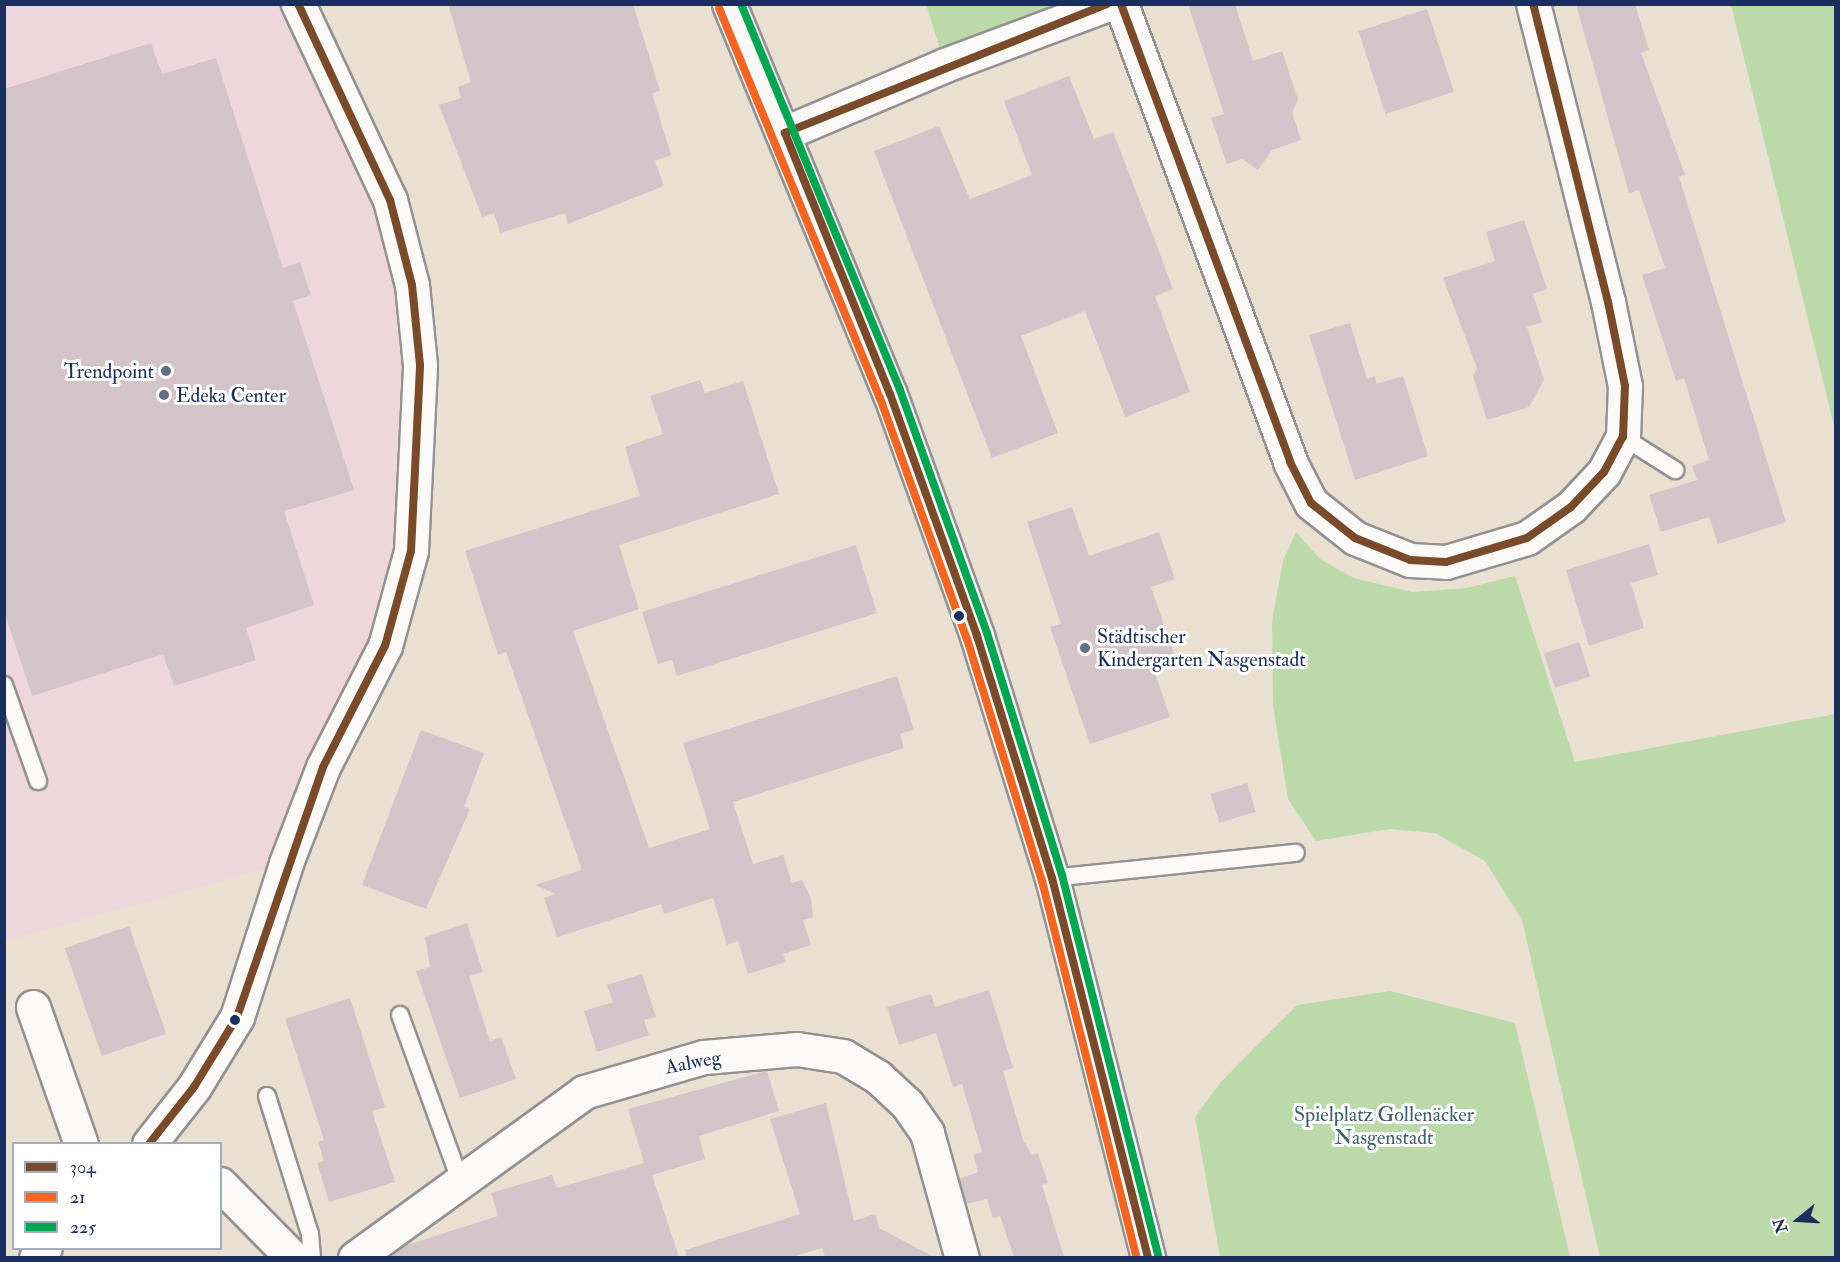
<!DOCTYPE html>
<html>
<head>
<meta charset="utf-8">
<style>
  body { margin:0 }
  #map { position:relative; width:1840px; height:1262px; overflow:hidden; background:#eae0d2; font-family:"IM FELL Double Pica",serif }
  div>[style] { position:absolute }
  .built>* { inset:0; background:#edd7dd }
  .green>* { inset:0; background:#bcd9aa }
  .building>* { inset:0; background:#d2c4c8; transform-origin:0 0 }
  .roads { filter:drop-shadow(2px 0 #939192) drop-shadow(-2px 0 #939192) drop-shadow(0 2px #939192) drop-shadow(0 -2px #939192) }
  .lane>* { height:16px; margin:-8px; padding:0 8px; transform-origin:8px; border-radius:8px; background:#fcfaf8 }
  .street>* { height:33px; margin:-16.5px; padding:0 16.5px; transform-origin:16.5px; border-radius:16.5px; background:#fcfaf8 }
  .secondary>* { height:33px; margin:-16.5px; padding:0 16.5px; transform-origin:16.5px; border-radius:16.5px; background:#fcfaf8 }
  .bus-1>* { height:8px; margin:-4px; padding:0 4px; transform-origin:4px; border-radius:4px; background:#7a4b2a }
  .bus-2>* { height:8px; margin:-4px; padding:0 4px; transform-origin:4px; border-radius:4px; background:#f26522 }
  .bus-3>* { height:8px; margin:-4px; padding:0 4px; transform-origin:4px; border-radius:4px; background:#00a651 }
  .dots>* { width:16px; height:16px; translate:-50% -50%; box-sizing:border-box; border:3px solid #fff; border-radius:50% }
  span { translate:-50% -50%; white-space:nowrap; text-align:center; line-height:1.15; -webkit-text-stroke:6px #fff; paint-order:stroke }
  .poi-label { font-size:20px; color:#1b2f5e }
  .right { translate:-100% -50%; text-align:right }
  .left { translate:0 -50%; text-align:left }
  .street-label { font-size:20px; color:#1b2f5e }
  .park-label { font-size:20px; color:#40616b }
  .frame { position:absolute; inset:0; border:6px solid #1b2f5e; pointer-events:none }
  .legend { position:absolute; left:12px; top:1142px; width:210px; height:108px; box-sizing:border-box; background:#fff; border:2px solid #a4acbf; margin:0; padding:8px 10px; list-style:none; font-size:18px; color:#1b2f5e }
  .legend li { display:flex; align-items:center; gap:12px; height:30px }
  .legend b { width:30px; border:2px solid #a4acbf }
  .north { position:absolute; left:1768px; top:1190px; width:60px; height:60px; -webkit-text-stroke:4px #fff; paint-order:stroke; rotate:252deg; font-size:16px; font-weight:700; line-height:24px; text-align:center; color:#1b2f5e }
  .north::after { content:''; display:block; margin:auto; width:21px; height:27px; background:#1b2f5e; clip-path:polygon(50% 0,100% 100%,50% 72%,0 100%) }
</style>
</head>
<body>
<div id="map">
  <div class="built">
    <div style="clip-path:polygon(5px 5px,297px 5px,390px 200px,420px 365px,411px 551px,286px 863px,5px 941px)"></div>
  </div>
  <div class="green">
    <div style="clip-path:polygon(926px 4px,1108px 5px,945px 65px)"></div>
    <div style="clip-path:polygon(1731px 5px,1835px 5px,1835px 430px)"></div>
    <div style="clip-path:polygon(1296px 532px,1320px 559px,1354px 578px,1412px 592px,1467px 588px,1515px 576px,1575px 762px,1835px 714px,1835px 1257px,1600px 1257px,1522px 920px,1485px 861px,1435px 833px,1390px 829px,1316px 841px,1288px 799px,1273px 705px,1272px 621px,1283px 561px)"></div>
    <div style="clip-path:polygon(1390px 991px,1515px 1023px,1570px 1257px,1220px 1257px,1195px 1117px,1220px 1083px,1297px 1005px)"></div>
  </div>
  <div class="building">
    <div style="clip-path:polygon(448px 4px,633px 4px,660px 91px,652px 93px,671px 155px,655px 161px,664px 186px,568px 224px,565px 213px,500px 233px,494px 213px,482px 217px,439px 105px,461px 98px,458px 87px,471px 82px)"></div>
    <div style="clip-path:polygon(1188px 4px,1235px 4px,1253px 61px,1282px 51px,1298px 100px,1292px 112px,1301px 140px,1272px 150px,1258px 170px,1242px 159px,1227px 164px,1211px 118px,1224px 114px)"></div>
    <div style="clip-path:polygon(1576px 4px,1635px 4px,1649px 50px,1641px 53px,1685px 175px,1679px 177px,1786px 522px,1718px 544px,1709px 517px,1661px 532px,1649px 495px,1697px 480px,1692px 466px,1709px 460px,1684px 378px,1676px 381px,1642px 275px,1665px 268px,1639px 190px,1629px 193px)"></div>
    <div style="left:1427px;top:9px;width:87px;height:72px;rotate:72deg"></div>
    <div style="clip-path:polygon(151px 43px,162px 74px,216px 58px,283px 268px,300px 262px,311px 295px,293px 301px,354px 490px,284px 511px,314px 605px,246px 628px,256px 660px,174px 686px,163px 654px,32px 696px,4px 611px,4px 89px)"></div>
    <div style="clip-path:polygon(1069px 76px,1094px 139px,1113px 132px,1154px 238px,1173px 289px,1155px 296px,1190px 392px,1125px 417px,1085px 311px,1021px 336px,1058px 433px,992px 458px,874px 151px,939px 126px,970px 199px,1032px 175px,1004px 101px)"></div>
    <div style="clip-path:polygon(1524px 220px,1547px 289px,1533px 294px,1542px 322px,1527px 327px,1544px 380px,1529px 407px,1487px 420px,1473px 376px,1477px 368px,1443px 278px,1495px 261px,1486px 232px)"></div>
    <div style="clip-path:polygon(1350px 323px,1367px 379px,1375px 376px,1376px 384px,1403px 376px,1428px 456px,1355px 480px,1309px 335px)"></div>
    <div style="clip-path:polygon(700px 380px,705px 393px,743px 381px,779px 494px,619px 545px,639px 609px,573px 631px,649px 848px,710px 829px,683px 743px,897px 676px,914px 730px,900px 734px,904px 748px,733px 802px,753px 864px,783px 855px,792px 883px,802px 880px,811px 898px,813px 917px,803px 920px,811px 945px,783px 954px,786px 962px,748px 974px,738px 941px,727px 945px,713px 898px,664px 914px,661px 904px,557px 937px,544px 898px,556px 894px,535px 885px,582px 870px,506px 652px,498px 655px,465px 551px,640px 496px,625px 447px,663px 434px,650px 396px)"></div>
    <div style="clip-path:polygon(1072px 507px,1089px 556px,1159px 532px,1175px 579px,1151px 587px,1177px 663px,1154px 670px,1170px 717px,1090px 744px,1050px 627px,1061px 624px,1027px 522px)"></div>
    <div style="clip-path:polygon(1649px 544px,1658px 575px,1631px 583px,1644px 628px,1589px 646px,1566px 570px)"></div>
    <div style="clip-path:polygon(856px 545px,877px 613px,677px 676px,672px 660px,658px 664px,642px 612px)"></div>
    <div style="left:1579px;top:642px;width:36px;height:37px;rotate:72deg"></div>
    <div style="clip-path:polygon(421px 730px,484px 753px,464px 807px,470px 809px,426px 909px,362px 885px)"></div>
    <div style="left:1247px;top:783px;width:30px;height:38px;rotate:73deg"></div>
    <div style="clip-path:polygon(467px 923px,483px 972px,469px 976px,490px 1041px,501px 1037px,516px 1079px,460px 1098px,416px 971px,430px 967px,425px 937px)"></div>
    <div style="left:129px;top:926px;width:114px;height:68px;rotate:71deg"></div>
    <div style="clip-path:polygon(642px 974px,656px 1017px,644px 1020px,649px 1035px,597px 1052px,584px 1011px,613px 1002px,607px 985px)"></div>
    <div style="clip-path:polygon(989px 990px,1013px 1068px,1003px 1071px,1023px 1140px,1032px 1155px,1038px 1153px,1048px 1183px,1042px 1185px,1064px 1257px,1014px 1257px,1000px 1216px,993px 1218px,987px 1199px,966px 1204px,959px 1179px,978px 1172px,973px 1155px,982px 1152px,962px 1084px,953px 1087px,936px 1033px,899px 1045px,887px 1007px,931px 994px,935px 1007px)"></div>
    <div style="clip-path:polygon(350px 998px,385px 1107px,372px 1111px,395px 1182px,329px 1202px,317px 1163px,324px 1161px,318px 1142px,324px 1140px,285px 1019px)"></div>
    <div style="clip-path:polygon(767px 1071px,779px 1111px,699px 1136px,705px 1159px,652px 1175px,679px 1257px,391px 1257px,404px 1246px,498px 1216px,491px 1193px,552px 1175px,557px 1188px,644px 1163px,628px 1109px)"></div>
    <div style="clip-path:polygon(826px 1103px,854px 1221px,875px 1214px,879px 1228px,934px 1257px,825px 1257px,822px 1248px,792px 1257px,687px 1257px,685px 1250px,800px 1214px,770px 1119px)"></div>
  </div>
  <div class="roads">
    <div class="lane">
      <div style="left:1623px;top:437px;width:62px;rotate:32.4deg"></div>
      <div style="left:4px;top:685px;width:102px;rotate:70.5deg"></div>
      <div style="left:1052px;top:878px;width:245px;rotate:-5.9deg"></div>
      <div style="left:400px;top:1015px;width:176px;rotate:70deg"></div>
      <div style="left:267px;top:1096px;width:145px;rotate:72.7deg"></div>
      <div style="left:310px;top:1234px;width:24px;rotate:85deg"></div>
    </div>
    <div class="street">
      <div style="left:1121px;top:4px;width:488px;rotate:69.7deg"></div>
      <div style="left:1290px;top:462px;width:46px;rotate:62.9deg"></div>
      <div style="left:1311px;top:503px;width:56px;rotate:38.5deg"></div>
      <div style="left:1355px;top:538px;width:59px;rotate:21.8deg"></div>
      <div style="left:1410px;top:560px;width:36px;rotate:3deg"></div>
      <div style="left:1446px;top:562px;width:84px;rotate:-16.5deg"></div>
      <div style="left:1527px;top:538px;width:54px;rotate:-35.2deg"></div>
      <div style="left:1571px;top:507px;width:48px;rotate:-46.7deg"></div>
      <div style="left:1604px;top:472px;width:40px;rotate:-62deg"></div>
      <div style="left:1623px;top:437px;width:51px;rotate:-87.8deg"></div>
      <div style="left:1625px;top:386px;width:86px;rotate:-101.4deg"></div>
      <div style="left:1608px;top:302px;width:307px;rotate:-104.1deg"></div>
      <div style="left:785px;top:133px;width:174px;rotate:-23deg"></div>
      <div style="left:945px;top:65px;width:174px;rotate:-20.5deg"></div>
      <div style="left:33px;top:1007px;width:145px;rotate:70.7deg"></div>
      <div style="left:149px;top:1144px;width:73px;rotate:-51.7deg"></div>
      <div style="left:194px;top:1087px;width:82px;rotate:-58.4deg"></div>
      <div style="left:237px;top:1017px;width:162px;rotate:-72.3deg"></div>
      <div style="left:286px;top:863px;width:103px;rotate:-68.9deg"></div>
      <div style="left:323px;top:767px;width:136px;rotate:-62.9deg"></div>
      <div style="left:385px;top:646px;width:98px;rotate:-74.7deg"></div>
      <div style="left:411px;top:551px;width:186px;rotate:-87.2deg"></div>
      <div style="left:420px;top:365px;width:80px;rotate:-95.7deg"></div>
      <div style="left:412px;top:285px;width:88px;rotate:-104.5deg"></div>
      <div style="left:390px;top:200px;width:217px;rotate:-115.1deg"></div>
      <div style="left:220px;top:1184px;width:104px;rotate:45.4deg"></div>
      <div style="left:36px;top:1258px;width:13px;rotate:-48deg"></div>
      <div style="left:355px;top:1258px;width:283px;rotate:-35.9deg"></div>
      <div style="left:584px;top:1092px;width:125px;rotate:-16.3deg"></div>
      <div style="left:704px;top:1057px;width:93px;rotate:-4.9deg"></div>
      <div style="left:797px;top:1049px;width:47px;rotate:8.7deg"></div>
      <div style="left:843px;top:1056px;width:41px;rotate:31deg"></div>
      <div style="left:878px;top:1077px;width:40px;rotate:43deg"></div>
      <div style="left:907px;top:1104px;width:35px;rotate:55deg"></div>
      <div style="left:927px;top:1133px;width:130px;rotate:74.4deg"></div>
    </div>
    <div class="secondary">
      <div style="left:729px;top:4px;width:422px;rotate:67.6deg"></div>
      <div style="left:890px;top:394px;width:257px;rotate:70.2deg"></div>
      <div style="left:977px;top:636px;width:253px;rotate:72.8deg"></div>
      <div style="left:1052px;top:878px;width:392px;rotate:75.8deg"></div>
    </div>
  </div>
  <div class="bus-1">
    <div style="left:1107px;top:4px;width:347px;rotate:158.2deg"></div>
    <div style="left:785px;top:133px;width:281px;rotate:68.1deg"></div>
    <div style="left:890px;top:394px;width:257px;rotate:70.2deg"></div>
    <div style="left:977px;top:636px;width:253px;rotate:72.8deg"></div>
    <div style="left:1052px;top:878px;width:392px;rotate:75.8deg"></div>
    <div style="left:1121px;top:4px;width:488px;rotate:69.7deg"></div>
    <div style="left:1290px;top:462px;width:46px;rotate:62.9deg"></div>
    <div style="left:1311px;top:503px;width:56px;rotate:38.5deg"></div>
    <div style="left:1355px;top:538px;width:59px;rotate:21.8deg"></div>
    <div style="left:1410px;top:560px;width:36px;rotate:3deg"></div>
    <div style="left:1446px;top:562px;width:84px;rotate:-16.5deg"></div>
    <div style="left:1527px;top:538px;width:54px;rotate:-35.2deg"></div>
    <div style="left:1571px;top:507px;width:48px;rotate:-46.7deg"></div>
    <div style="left:1604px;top:472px;width:40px;rotate:-62deg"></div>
    <div style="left:1623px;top:437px;width:51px;rotate:-87.8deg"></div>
    <div style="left:1625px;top:386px;width:86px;rotate:-101.4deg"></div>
    <div style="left:1608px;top:302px;width:307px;rotate:-104.1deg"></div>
    <div style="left:149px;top:1144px;width:73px;rotate:-51.7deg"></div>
    <div style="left:194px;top:1087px;width:82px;rotate:-58.4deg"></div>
    <div style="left:237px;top:1017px;width:264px;rotate:-71deg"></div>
    <div style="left:323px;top:767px;width:136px;rotate:-62.9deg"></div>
    <div style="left:385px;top:646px;width:98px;rotate:-74.7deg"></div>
    <div style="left:411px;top:551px;width:186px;rotate:-87.2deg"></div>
    <div style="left:420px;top:365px;width:80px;rotate:-95.7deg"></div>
    <div style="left:412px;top:285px;width:88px;rotate:-104.5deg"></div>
    <div style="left:390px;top:200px;width:217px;rotate:-115.1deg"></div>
  </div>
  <div class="bus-2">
    <div style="left:719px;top:8px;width:422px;rotate:67.6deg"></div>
    <div style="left:880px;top:398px;width:256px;rotate:70.2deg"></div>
    <div style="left:967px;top:639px;width:253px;rotate:72.8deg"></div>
    <div style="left:1042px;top:881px;width:389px;rotate:75.9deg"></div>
  </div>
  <div class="bus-3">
    <div style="left:741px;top:4px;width:417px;rotate:67.6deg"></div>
    <div style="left:900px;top:390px;width:258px;rotate:70.3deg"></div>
    <div style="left:987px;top:633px;width:253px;rotate:72.8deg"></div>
    <div style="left:1062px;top:875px;width:392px;rotate:75.8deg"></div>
  </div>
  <div class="dots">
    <div style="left:166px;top:371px;background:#636d87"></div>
    <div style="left:164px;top:395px;background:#636d87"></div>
    <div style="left:959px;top:616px;background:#1b2f5e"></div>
    <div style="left:1085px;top:648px;background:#636d87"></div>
    <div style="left:235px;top:1020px;background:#1b2f5e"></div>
  </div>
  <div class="poi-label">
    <span class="right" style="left:154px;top:371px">Trendpoint</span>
    <span class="left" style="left:176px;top:395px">Edeka Center</span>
    <span class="left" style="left:1097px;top:648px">Städtischer<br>Kindergarten Nasgenstadt</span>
  </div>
  <div class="street-label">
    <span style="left:693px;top:1062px;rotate:-11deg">Aalweg</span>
  </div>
  <div class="park-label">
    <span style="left:1384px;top:1126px">Spielplatz Gollenäcker<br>Nasgenstadt</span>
  </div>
  <div class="frame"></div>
  <ul class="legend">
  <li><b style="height:8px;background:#7a4b2a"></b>304</li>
  <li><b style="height:8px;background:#f26522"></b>21</li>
  <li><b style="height:8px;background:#00a651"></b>225</li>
  </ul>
  <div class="north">N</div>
</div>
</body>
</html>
